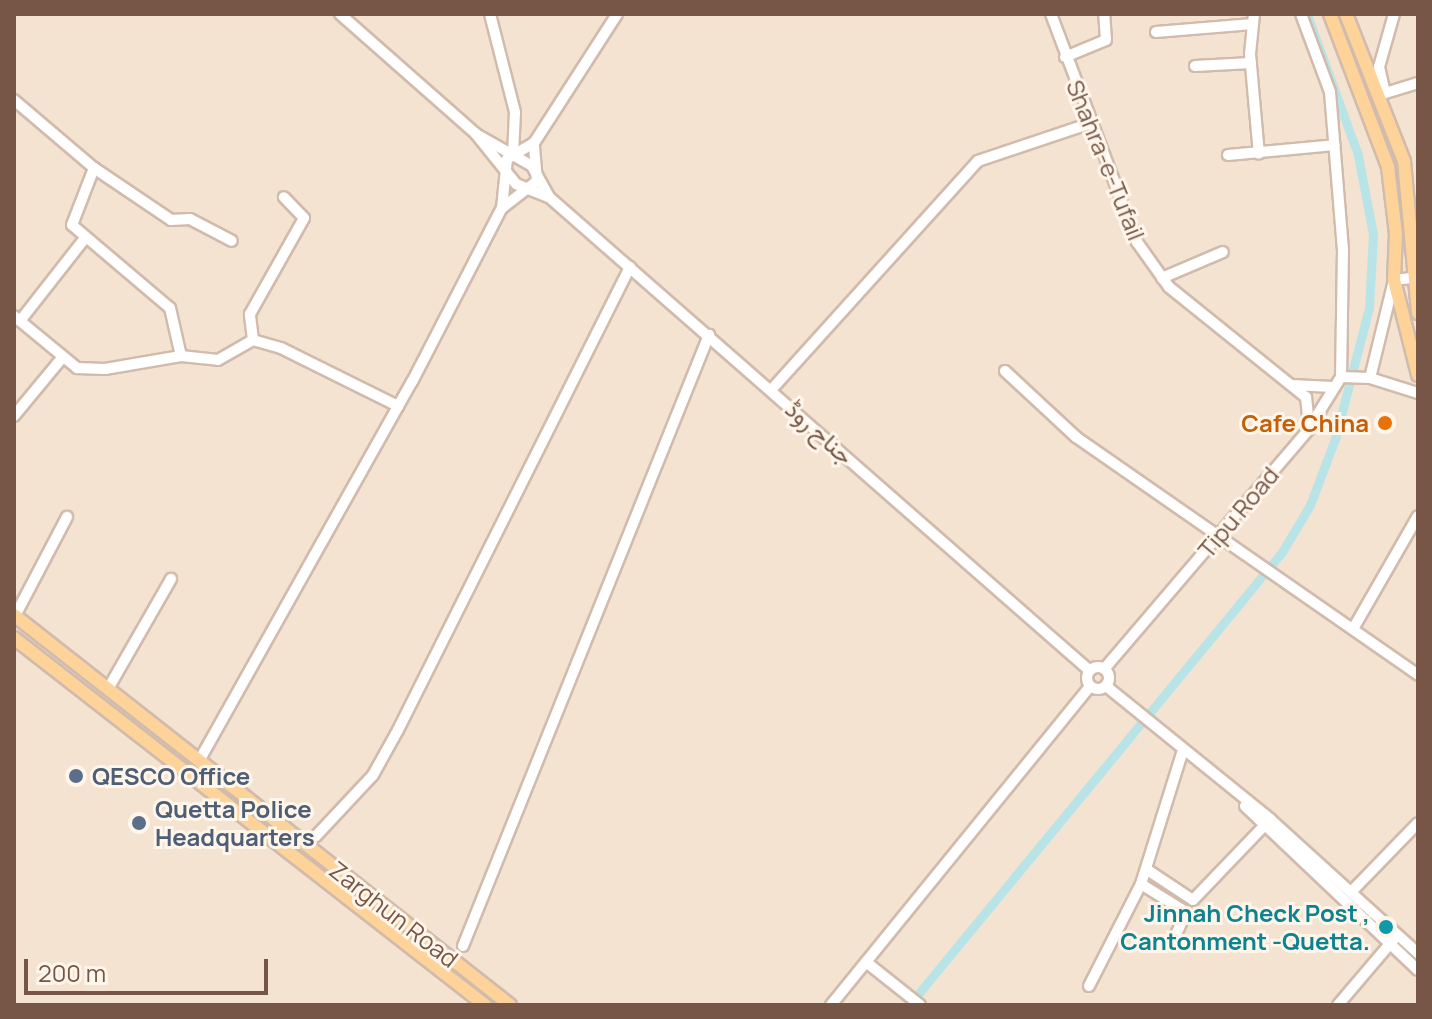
<!DOCTYPE html>
<html>
<head>
<meta charset="utf-8">
<style>
  body { margin:0 }
  #map { position:relative; width:1432px; height:1019px; overflow:hidden; background:#fdf2e4; font-family:Manrope,Vazirmatn,sans-serif }
  div>[style] { position:absolute }
  .residential>* { inset:0; background:#f5e3d2; transform-origin:0 0 }
  .canal>* { height:9px; margin:-4.5px; padding:0 4.5px; transform-origin:4.5px; border-radius:4.5px; background:#b8e4e8 }
  .roads { filter:drop-shadow(2px 0 #d1bbac) drop-shadow(-2px 0 #d1bbac) drop-shadow(0 2px #d1bbac) drop-shadow(0 -2px #d1bbac) }
  .minor>* { height:10px; margin:-5px; padding:0 5px; transform-origin:5px; border-radius:5px; background:#fff }
  .minor>.ring { margin:-5px; padding:0; box-sizing:content-box; background:none; border:10px solid #fff; border-radius:50% }
  .major>* { height:12px; margin:-6px; padding:0 6px; transform-origin:6px; border-radius:6px; background:#fed39a }
  .dots>* { width:22px; height:22px; translate:-50% -50%; box-sizing:border-box; border:4px solid #fff6eb; border-radius:50% }
  span { translate:-50% -50%; white-space:nowrap; text-align:center; line-height:1.15; -webkit-text-stroke:6px #fff6eb; paint-order:stroke }
  .street-label { font-size:24px; color:#775648 }
  .food-label { font-size:24px; color:#c56008; font-weight:700 }
  .right { translate:-100% -50%; text-align:right }
  .service-label { font-size:24px; color:#4e5e75; font-weight:700 }
  .left { translate:0 -50%; text-align:left }
  .culture-label { font-size:24px; color:#0d838f; font-weight:700 }
  .frame { position:absolute; inset:0; border:16px solid #775648; pointer-events:none }
  .scale { position:absolute; left:24px; top:959px; width:244px; height:36px; box-sizing:border-box; border:4px solid #775648; border-top:0; padding-left:10px; font-size:24px; line-height:28px; white-space:nowrap; color:#775648; -webkit-text-stroke:6px #fff6eb; paint-order:stroke }
</style>
</head>
<body>
<div id="map">
  <div class="residential">
    <div style="left:14px;top:14px;width:1404px;height:991px"></div>
  </div>
  <div class="canal">
    <div style="left:909px;top:1005px;width:587px;rotate:-50.53deg"></div>
    <div style="left:1282px;top:552px;width:55px;rotate:-59.2deg"></div>
    <div style="left:1310px;top:505px;width:71px;rotate:-69.3deg"></div>
    <div style="left:1335px;top:439px;width:135px;rotate:-75.5deg"></div>
    <div style="left:1369px;top:308px;width:74px;rotate:-86.9deg"></div>
    <div style="left:1373px;top:234px;width:80px;rotate:-100.8deg"></div>
    <div style="left:1358px;top:155px;width:150px;rotate:-109.9deg"></div>
  </div>
  <div class="roads">
    <div class="minor">
      <div style="left:340px;top:14px;width:181px;rotate:41.4deg"></div>
      <div style="left:476px;top:134px;width:64px;rotate:51.3deg"></div>
      <div style="left:516px;top:184px;width:35px;rotate:22deg"></div>
      <div style="left:490px;top:14px;width:101px;rotate:75.7deg"></div>
      <div style="left:515px;top:112px;width:42px;rotate:92.7deg"></div>
      <div style="left:1051px;top:14px;width:244px;rotate:69.3deg"></div>
      <div style="left:1137px;top:242px;width:55px;rotate:54.6deg"></div>
      <div style="left:1169px;top:287px;width:176px;rotate:38.8deg"></div>
      <div style="left:1306px;top:397px;width:27px;rotate:84deg"></div>
      <div style="left:1254px;top:14px;width:40px;rotate:95.7deg"></div>
      <div style="left:1250px;top:54px;width:100px;rotate:84.9deg"></div>
      <div style="left:1301px;top:14px;width:83px;rotate:69.6deg"></div>
      <div style="left:1330px;top:92px;width:159px;rotate:85.3deg"></div>
      <div style="left:1343px;top:250px;width:127px;rotate:90.9deg"></div>
      <div style="left:1156px;top:32px;width:97px;rotate:-4.7deg"></div>
      <div style="left:1065px;top:57px;width:44px;rotate:-22.5deg"></div>
      <div style="left:1106px;top:40px;width:26px;rotate:-94deg"></div>
      <div style="left:1195px;top:66px;width:56px;rotate:-3.1deg"></div>
      <div style="left:1385px;top:93px;width:27px;rotate:-103deg"></div>
      <div style="left:1379px;top:67px;width:55px;rotate:-74.2deg"></div>
      <div style="left:1382px;top:94px;width:38px;rotate:-17deg"></div>
      <div style="left:14px;top:100px;width:105px;rotate:40.4deg"></div>
      <div style="left:94px;top:168px;width:61px;rotate:111.1deg"></div>
      <div style="left:72px;top:225px;width:128px;rotate:40.3deg"></div>
      <div style="left:170px;top:308px;width:49px;rotate:77.1deg"></div>
      <div style="left:476px;top:134px;width:64px;rotate:29.7deg"></div>
      <div style="left:532px;top:166px;width:35px;rotate:61deg"></div>
      <div style="left:549px;top:197px;width:718px;rotate:41.22deg"></div>
      <div style="left:1228px;top:155px;width:107px;rotate:-5.3deg"></div>
      <div style="left:94px;top:168px;width:93px;rotate:34deg"></div>
      <div style="left:171px;top:220px;width:19px;rotate:-3deg"></div>
      <div style="left:190px;top:219px;width:47px;rotate:27.6deg"></div>
      <div style="left:502px;top:208px;width:44px;rotate:-37.6deg"></div>
      <div style="left:537px;top:181px;width:38px;rotate:-95deg"></div>
      <div style="left:1162px;top:278px;width:66px;rotate:-23.1deg"></div>
      <div style="left:14px;top:316px;width:82px;rotate:39.5deg"></div>
      <div style="left:77px;top:368px;width:28px;rotate:2deg"></div>
      <div style="left:105px;top:369px;width:77px;rotate:-9.7deg"></div>
      <div style="left:181px;top:356px;width:37px;rotate:6deg"></div>
      <div style="left:218px;top:360px;width:40px;rotate:-29.7deg"></div>
      <div style="left:253px;top:340px;width:29px;rotate:16deg"></div>
      <div style="left:281px;top:348px;width:131px;rotate:26.4deg"></div>
      <div style="left:20px;top:321px;width:105px;rotate:-51.9deg"></div>
      <div style="left:253px;top:340px;width:26px;rotate:-97deg"></div>
      <div style="left:250px;top:314px;width:110px;rotate:-60.6deg"></div>
      <div style="left:304px;top:218px;width:29px;rotate:-134deg"></div>
      <div style="left:1005px;top:371px;width:97px;rotate:42.9deg"></div>
      <div style="left:1076px;top:437px;width:417px;rotate:34.8deg"></div>
      <div style="left:1370px;top:378px;width:50px;rotate:17.4deg"></div>
      <div style="left:1292px;top:385px;width:41px;rotate:2.8deg"></div>
      <div style="left:772px;top:389px;width:307px;rotate:-47.9deg"></div>
      <div style="left:978px;top:161px;width:119px;rotate:-18.6deg"></div>
      <div style="left:14px;top:416px;width:75px;rotate:-50.4deg"></div>
      <div style="left:15px;top:616px;width:112px;rotate:-62.3deg"></div>
      <div style="left:1353px;top:629px;width:130px;rotate:-60.1deg"></div>
      <div class="ring" style="left:1087px;top:667px;width:12px;height:12px"></div>
      <div style="left:1105px;top:668px;width:313px;rotate:-49.5deg"></div>
      <div style="left:1308px;top:430px;width:62px;rotate:-58.1deg"></div>
      <div style="left:1341px;top:377px;width:29px;rotate:2deg"></div>
      <div style="left:1370px;top:378px;width:101px;rotate:-76.2deg"></div>
      <div style="left:1394px;top:280px;width:17px;rotate:-7deg"></div>
      <div style="left:1106px;top:686px;width:211px;rotate:39deg"></div>
      <div style="left:1270px;top:819px;width:200px;rotate:42.2deg"></div>
      <div style="left:108px;top:689px;width:127px;rotate:-60.2deg"></div>
      <div style="left:199px;top:761px;width:435px;rotate:-60.7deg"></div>
      <div style="left:412px;top:382px;width:196px;rotate:-62.7deg"></div>
      <div style="left:502px;top:208px;width:49px;rotate:-84.2deg"></div>
      <div style="left:507px;top:159px;width:31px;rotate:-31deg"></div>
      <div style="left:534px;top:143px;width:153px;rotate:-57.2deg"></div>
      <div style="left:1245px;top:806px;width:238px;rotate:43.5deg"></div>
      <div style="left:316px;top:836px;width:83px;rotate:-46.9deg"></div>
      <div style="left:373px;top:775px;width:51px;rotate:-60.9deg"></div>
      <div style="left:398px;top:730px;width:518px;rotate:-63.39deg"></div>
      <div style="left:1146px;top:869px;width:56px;rotate:33.4deg"></div>
      <div style="left:1193px;top:900px;width:103px;rotate:-46.2deg"></div>
      <div style="left:1141px;top:884px;width:53px;rotate:31.9deg"></div>
      <div style="left:1186px;top:912px;width:24px;rotate:114deg"></div>
      <div style="left:1353px;top:890px;width:93px;rotate:-45.9deg"></div>
      <div style="left:463px;top:946px;width:659px;rotate:-68.07deg"></div>
      <div style="left:866px;top:962px;width:69px;rotate:38.5deg"></div>
      <div style="left:1089px;top:986px;width:114px;rotate:-63deg"></div>
      <div style="left:1141px;top:884px;width:140px;rotate:-72.6deg"></div>
      <div style="left:831px;top:1005px;width:411px;rotate:-50.9deg"></div>
      <div style="left:1338px;top:1005px;width:87px;rotate:-49.7deg"></div>
    </div>
    <div class="major">
      <div style="left:1330px;top:14px;width:164px;rotate:69.2deg"></div>
      <div style="left:1388px;top:167px;width:67px;rotate:83.2deg"></div>
      <div style="left:1396px;top:234px;width:46px;rotate:92.5deg"></div>
      <div style="left:1394px;top:280px;width:98px;rotate:75.8deg"></div>
      <div style="left:1346px;top:14px;width:158px;rotate:68.5deg"></div>
      <div style="left:1404px;top:161px;width:153px;rotate:84.7deg"></div>
      <div style="left:14px;top:615px;width:631px;rotate:38.18deg"></div>
      <div style="left:14px;top:638px;width:597px;rotate:37.93deg"></div>
    </div>
  </div>
  <div class="dots">
    <div style="left:1385px;top:423px;background:#e8710a"></div>
    <div style="left:76px;top:776px;background:#5c6f8a"></div>
    <div style="left:139px;top:823px;background:#5c6f8a"></div>
    <div style="left:1386px;top:927px;background:#0f9aa8"></div>
  </div>
  <div class="street-label">
    <span style="left:1106px;top:160px;rotate:68deg">Shahra-e-Tufail</span>
    <span style="left:820px;top:432px;rotate:42deg">جناح روڈ</span>
    <span style="left:1238px;top:512px;rotate:-50deg">Tipu Road</span>
    <span style="left:394px;top:914px;rotate:38deg">Zarghun Road</span>
  </div>
  <div class="food-label">
    <span class="right" style="left:1369px;top:423px">Cafe China</span>
  </div>
  <div class="service-label">
    <span class="left" style="left:92px;top:776px">QESCO Office</span>
    <span class="left" style="left:155px;top:823px">Quetta Police<br>Headquarters</span>
  </div>
  <div class="culture-label">
    <span class="right" style="left:1370px;top:927px">Jinnah Check Post ,<br>Cantonment -Quetta.</span>
  </div>
  <div class="frame"></div>
  <div class="scale">200 m</div>
</div>
</body>
</html>
